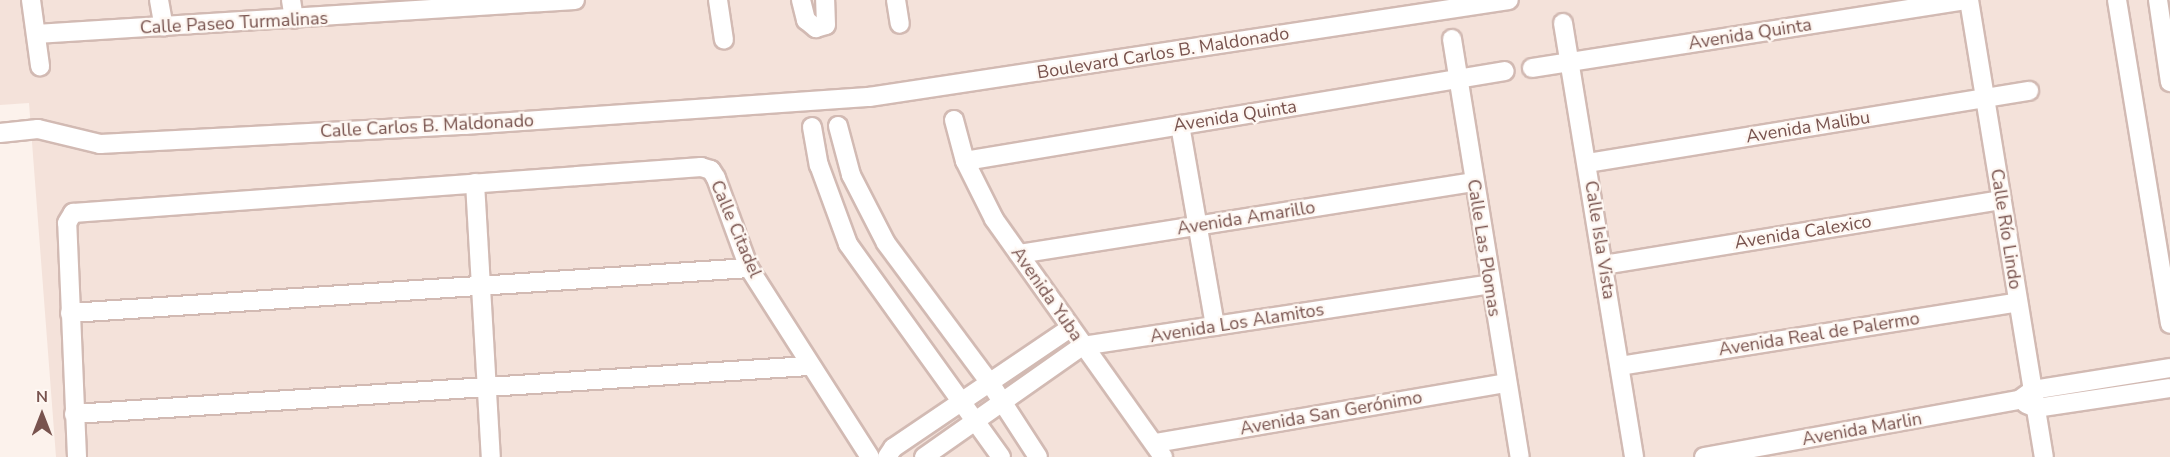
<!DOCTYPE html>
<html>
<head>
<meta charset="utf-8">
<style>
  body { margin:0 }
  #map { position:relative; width:2170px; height:457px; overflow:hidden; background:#fcf2ec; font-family:"Nunito Sans",sans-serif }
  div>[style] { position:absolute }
  .residential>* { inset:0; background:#f4e2da }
  .roads { filter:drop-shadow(2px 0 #d2bab3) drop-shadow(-2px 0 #d2bab3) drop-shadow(0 2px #d2bab3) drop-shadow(0 -2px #d2bab3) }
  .minor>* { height:18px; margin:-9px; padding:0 9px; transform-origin:9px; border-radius:9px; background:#fff }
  span { translate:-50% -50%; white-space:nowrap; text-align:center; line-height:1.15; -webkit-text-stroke:4.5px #fef7f2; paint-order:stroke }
  .street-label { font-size:18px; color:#78534e }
  .north { position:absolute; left:12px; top:385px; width:60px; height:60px; -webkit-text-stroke:4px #fef7f2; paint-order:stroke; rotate:0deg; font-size:16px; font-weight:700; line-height:24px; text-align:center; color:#78534e }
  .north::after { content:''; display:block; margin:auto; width:21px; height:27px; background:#78534e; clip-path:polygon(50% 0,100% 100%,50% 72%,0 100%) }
</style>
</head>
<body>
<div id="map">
  <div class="residential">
    <div style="clip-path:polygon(0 0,2170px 0,2170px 457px,56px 457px,29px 103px,0 105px)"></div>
  </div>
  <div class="roads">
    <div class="minor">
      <div style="left:31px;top:0;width:67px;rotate:82.2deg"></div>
      <div style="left:159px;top:0;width:27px;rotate:80deg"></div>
      <div style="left:291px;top:0;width:19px;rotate:81deg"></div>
      <div style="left:718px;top:0;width:40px;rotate:81.5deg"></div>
      <div style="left:801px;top:0;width:21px;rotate:76deg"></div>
      <div style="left:806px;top:20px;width:13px;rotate:39deg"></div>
      <div style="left:816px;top:28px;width:10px;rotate:-17deg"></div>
      <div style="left:826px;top:25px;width:25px;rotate:-92deg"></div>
      <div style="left:896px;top:0;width:24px;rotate:81deg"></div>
      <div style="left:1969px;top:0;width:463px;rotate:80.7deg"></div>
      <div style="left:2117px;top:0;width:328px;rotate:80.7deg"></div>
      <div style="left:2158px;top:0;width:83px;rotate:81.7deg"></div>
      <div style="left:1563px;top:23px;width:440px;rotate:80.7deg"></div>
      <div style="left:36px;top:34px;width:540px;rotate:-3.61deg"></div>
      <div style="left:1452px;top:39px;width:423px;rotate:80.8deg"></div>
      <div style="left:1532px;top:68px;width:441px;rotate:-8.9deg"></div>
      <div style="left:954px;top:120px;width:42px;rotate:75deg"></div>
      <div style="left:965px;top:161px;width:65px;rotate:63.4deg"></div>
      <div style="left:994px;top:219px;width:292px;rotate:54.6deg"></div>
      <div style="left:1180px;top:125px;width:204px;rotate:80.1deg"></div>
      <div style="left:838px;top:126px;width:51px;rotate:75.1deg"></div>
      <div style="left:851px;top:175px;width:76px;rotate:62.8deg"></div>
      <div style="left:886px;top:243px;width:174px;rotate:53.4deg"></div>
      <div style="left:990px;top:383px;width:88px;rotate:57deg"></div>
      <div style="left:812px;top:127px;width:39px;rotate:80deg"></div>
      <div style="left:819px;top:165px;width:84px;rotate:69.8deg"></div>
      <div style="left:848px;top:244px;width:262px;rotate:54.3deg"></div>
      <div style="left:0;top:133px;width:38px;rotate:-6deg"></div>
      <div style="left:38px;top:129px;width:64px;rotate:13.6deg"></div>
      <div style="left:100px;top:144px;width:366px;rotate:-3deg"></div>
      <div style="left:466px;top:125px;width:404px;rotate:-4deg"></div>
      <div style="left:869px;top:97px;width:647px;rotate:-8.62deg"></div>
      <div style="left:965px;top:161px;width:547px;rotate:-9.46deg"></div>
      <div style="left:1588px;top:163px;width:447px;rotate:-9.3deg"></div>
      <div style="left:475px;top:183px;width:274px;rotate:86.7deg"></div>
      <div style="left:1019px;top:254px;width:460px;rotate:-9deg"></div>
      <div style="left:1604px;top:265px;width:402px;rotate:-9.3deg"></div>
      <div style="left:70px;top:313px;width:680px;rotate:-3.79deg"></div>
      <div style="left:1620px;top:366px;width:403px;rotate:-9.1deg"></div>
      <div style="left:2026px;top:404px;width:11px;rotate:22deg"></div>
      <div style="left:2036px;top:408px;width:135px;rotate:-8.5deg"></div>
      <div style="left:74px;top:414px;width:737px;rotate:-3.74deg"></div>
      <div style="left:1155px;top:443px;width:356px;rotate:-9.7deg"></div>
      <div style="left:77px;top:457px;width:234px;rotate:-92.4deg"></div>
      <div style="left:67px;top:223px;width:12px;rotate:-59deg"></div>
      <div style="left:73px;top:213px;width:630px;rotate:-4.19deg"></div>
      <div style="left:701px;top:167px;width:10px;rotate:17deg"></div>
      <div style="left:711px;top:170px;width:9px;rotate:58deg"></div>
      <div style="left:716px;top:178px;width:96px;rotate:69.9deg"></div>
      <div style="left:749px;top:268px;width:224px;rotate:57.4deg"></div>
      <div style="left:887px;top:457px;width:11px;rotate:-56deg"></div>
      <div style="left:893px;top:448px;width:212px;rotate:-34.1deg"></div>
      <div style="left:924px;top:457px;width:193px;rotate:-35.1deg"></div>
      <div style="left:1082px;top:346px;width:413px;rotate:-8.6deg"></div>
      <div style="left:1704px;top:457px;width:320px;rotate:-10.3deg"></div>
      <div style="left:2019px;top:400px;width:17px;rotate:-36deg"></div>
      <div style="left:2033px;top:390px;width:139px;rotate:-9.1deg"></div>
    </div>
  </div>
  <div class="street-label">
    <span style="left:234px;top:23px;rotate:-3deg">Calle Paseo Turmalinas</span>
    <span style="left:1750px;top:34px;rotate:-9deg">Avenida Quinta</span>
    <span style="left:1163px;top:53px;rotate:-9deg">Boulevard Carlos B. Maldonado</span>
    <span style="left:1235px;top:116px;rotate:-9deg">Avenida Quinta</span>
    <span style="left:427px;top:126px;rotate:-3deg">Calle Carlos B. Maldonado</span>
    <span style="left:1808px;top:127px;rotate:-9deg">Avenida Malibu</span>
    <span style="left:1246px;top:218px;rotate:-9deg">Avenida Amarillo</span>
    <span style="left:736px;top:229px;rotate:67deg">Calle Citadel</span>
    <span style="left:2006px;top:229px;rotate:81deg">Calle Río Lindo</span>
    <span style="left:1803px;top:232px;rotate:-9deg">Avenida Calexico</span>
    <span style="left:1600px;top:240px;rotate:81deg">Calle Isla Vista</span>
    <span style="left:1484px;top:248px;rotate:81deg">Calle Las Plomas</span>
    <span style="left:1047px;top:294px;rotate:55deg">Avenida Yuba</span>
    <span style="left:1237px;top:323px;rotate:-9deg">Avenida Los Alamitos</span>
    <span style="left:1819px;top:334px;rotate:-9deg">Avenida Real de Palermo</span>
    <span style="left:1331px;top:413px;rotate:-10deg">Avenida San Gerónimo</span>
    <span style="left:1862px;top:429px;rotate:-10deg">Avenida Marlin</span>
  </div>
  <div class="north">N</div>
</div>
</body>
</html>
